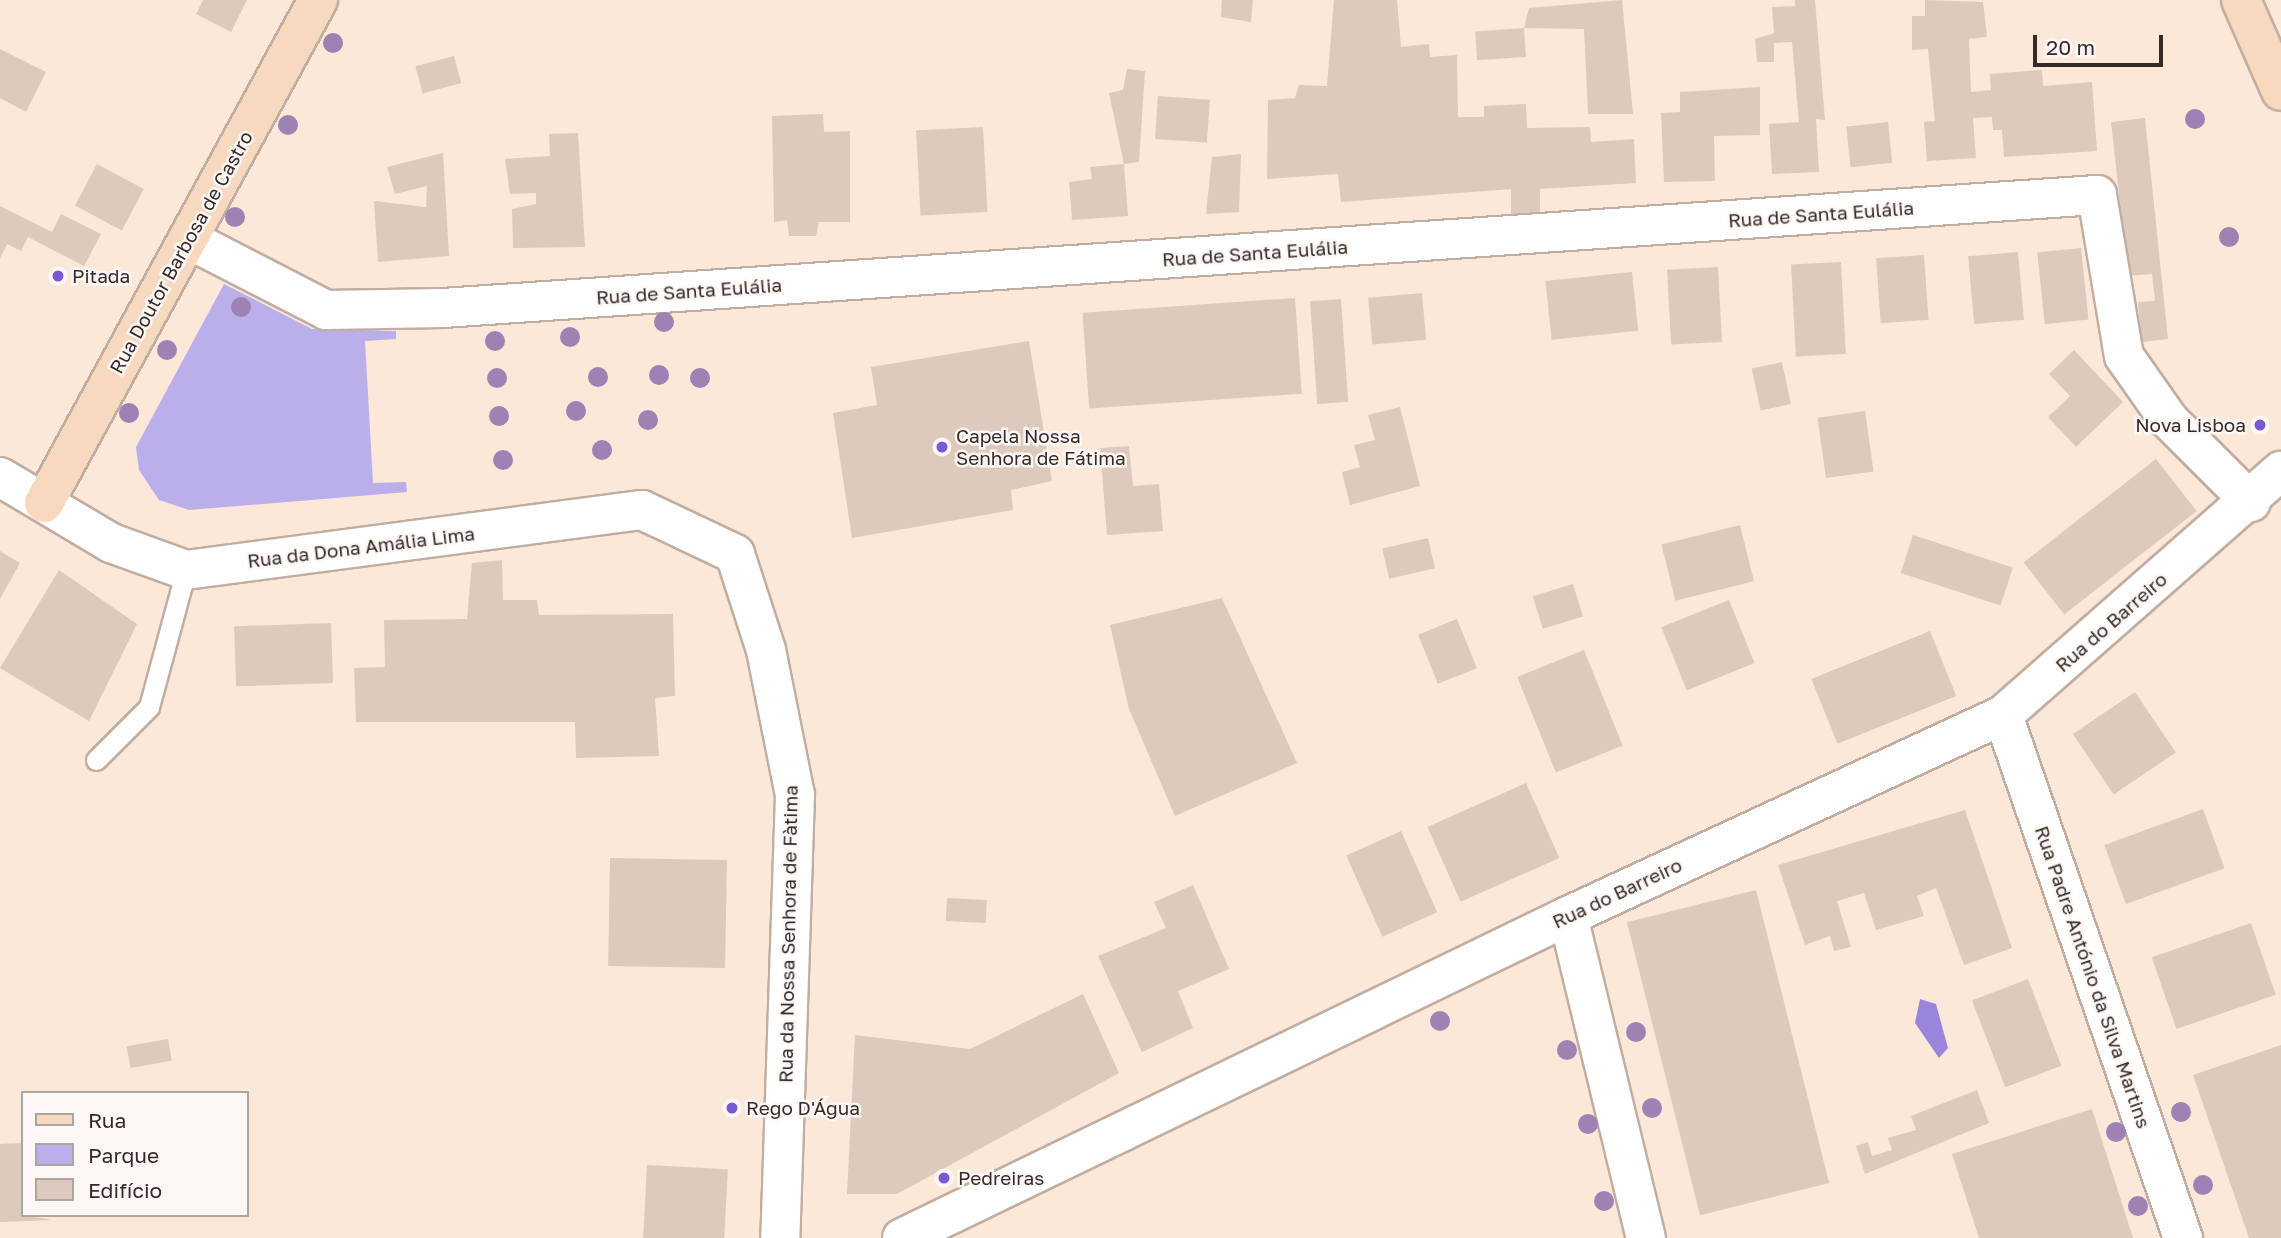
<!DOCTYPE html>
<html>
<head>
<meta charset="utf-8">
<style>
  body { margin:0 }
  #map { position:relative; width:2281px; height:1238px; overflow:hidden; background:#fce8d9; font-family:"Golos Text",sans-serif }
  div>[style] { position:absolute }
  .green>* { inset:0; background:#baafea }
  .water>* { inset:0; background:#9986dc }
  .building>* { inset:0; background:#ddcabc; transform-origin:0 0 }
  .roads { filter:drop-shadow(2px 0 #c1aea0) drop-shadow(-2px 0 #c1aea0) drop-shadow(0 2px #c1aea0) drop-shadow(0 -2px #c1aea0) }
  .lane>* { height:19px; margin:-9.5px; padding:0 9.5px; transform-origin:9.5px; border-radius:9.5px; background:#fff }
  .street>* { height:38px; margin:-19px; padding:0 19px; transform-origin:19px; border-radius:19px; background:#fff }
  .secondary>* { height:38px; margin:-19px; padding:0 19px; transform-origin:19px; border-radius:19px; background:#f6d9be }
  .trees>* { width:20px; height:20px; margin:-10px; border-radius:50%; background:#9d82b3 }
  .dots>* { width:19px; height:19px; translate:-50% -50%; box-sizing:border-box; border:4px solid #fdf8f6; border-radius:50% }
  span { translate:-50% -50%; white-space:nowrap; text-align:center; line-height:1.15; -webkit-text-stroke:5px #fdf8f6; paint-order:stroke }
  .street-label { font-size:19px; color:#332c26 }
  .poi-label { font-size:19px; color:#332c26 }
  .left { translate:0 -50%; text-align:left }
  .right { translate:-100% -50%; text-align:right }
  .legend { position:absolute; left:21px; top:1091px; width:228px; height:126px; box-sizing:border-box; background:#fdf8f6; border:2px solid #aca6a3; margin:0; padding:9px 12px; list-style:none; font-size:21px; color:#332c26 }
  .legend li { display:flex; align-items:center; gap:14px; height:35px }
  .legend b { width:35px; border:2px solid #aca6a3 }
  .scale { position:absolute; left:2033px; top:35px; width:130px; height:32px; box-sizing:border-box; border:4px solid #332c26; border-top:0; padding-left:9px; font-size:21px; line-height:24px; white-space:nowrap; color:#332c26; -webkit-text-stroke:5px #fdf8f6; paint-order:stroke }
</style>
</head>
<body>
<div id="map">
  <div class="green">
    <div style="clip-path:polygon(224px 284px,312px 329px,396px 331px,396px 339px,365px 341px,373px 483px,406px 482px,407px 492px,189px 510px,159px 500px,139px 470px,136px 447px)"></div>
  </div>
  <div class="water">
    <div style="clip-path:polygon(1920px 999px,1936px 1004px,1948px 1048px,1939px 1058px,1915px 1023px)"></div>
  </div>
  <div class="building">
    <div style="clip-path:polygon(203px 0,247px 0,231px 32px,196px 14px)"></div>
    <div style="clip-path:polygon(1222px 0,1253px 0,1251px 22px,1221px 17px)"></div>
    <div style="clip-path:polygon(1334px 0,1397px 0,1401px 47px,1429px 44px,1430px 57px,1457px 55px,1458px 117px,1484px 117px,1484px 106px,1526px 104px,1527px 128px,1590px 127px,1591px 142px,1634px 139px,1636px 183px,1540px 189px,1540px 217px,1511px 219px,1511px 189px,1341px 202px,1338px 174px,1267px 179px,1268px 100px,1295px 98px,1299px 85px,1327px 86px)"></div>
    <div style="clip-path:polygon(1622px 0,1633px 114px,1588px 114px,1584px 29px,1524px 28px,1529px 8px)"></div>
    <div style="clip-path:polygon(1795px 0,1815px 0,1825px 120px,1816px 119px,1819px 172px,1772px 174px,1769px 124px,1799px 122px,1792px 42px,1774px 43px,1774px 62px,1757px 62px,1755px 39px,1774px 33px,1772px 7px,1795px 6px)"></div>
    <div style="clip-path:polygon(1925px 0,1983px 2px,1987px 37px,1969px 39px,1971px 92px,1991px 90px,1990px 74px,2042px 70px,2043px 86px,2092px 82px,2097px 151px,2004px 157px,2002px 130px,1993px 130px,1992px 117px,1973px 118px,1976px 158px,1927px 161px,1924px 122px,1935px 121px,1928px 49px,1912px 50px,1912px 16px,1925px 16px)"></div>
    <div style="left:1524px;top:28px;width:29px;height:49px;rotate:86deg"></div>
    <div style="clip-path:polygon(0 49px,46px 72px,26px 112px,0 98px)"></div>
    <div style="left:454px;top:56px;width:28px;height:40px;rotate:75deg"></div>
    <div style="clip-path:polygon(1127px 69px,1145px 71px,1139px 162px,1124px 164px,1109px 93px,1123px 90px)"></div>
    <div style="clip-path:polygon(1760px 87px,1760px 135px,1714px 136px,1715px 181px,1664px 182px,1661px 113px,1680px 112px,1680px 92px)"></div>
    <div style="left:1158px;top:96px;width:52px;height:43px;rotate:4deg"></div>
    <div style="clip-path:polygon(823px 114px,824px 132px,850px 131px,850px 222px,819px 222px,816px 236px,789px 236px,787px 220px,774px 222px,772px 116px)"></div>
    <div style="clip-path:polygon(2145px 118px,2168px 339px,2142px 342px,2138px 302px,2155px 301px,2152px 274px,2128px 276px,2111px 122px)"></div>
    <div style="left:1888px;top:122px;width:41px;height:42px;rotate:84deg"></div>
    <div style="left:983px;top:127px;width:85px;height:67px;rotate:87deg"></div>
    <div style="clip-path:polygon(578px 133px,585px 247px,513px 248px,512px 209px,536px 204px,536px 193px,510px 194px,505px 159px,550px 156px,549px 134px)"></div>
    <div style="clip-path:polygon(443px 153px,449px 256px,378px 262px,374px 201px,426px 207px,427px 186px,395px 194px,387px 167px)"></div>
    <div style="clip-path:polygon(1241px 154px,1239px 212px,1206px 214px,1212px 157px)"></div>
    <div style="left:97px;top:164px;width:53px;height:47px;rotate:28deg"></div>
    <div style="clip-path:polygon(1124px 164px,1128px 216px,1072px 220px,1069px 182px,1092px 179px,1090px 167px)"></div>
    <div style="clip-path:polygon(0 206px,52px 232px,61px 214px,101px 234px,84px 266px,28px 237px,21px 251px,7px 244px,0 258px)"></div>
    <div style="left:2081px;top:248px;width:72px;height:44px;rotate:84deg"></div>
    <div style="left:2018px;top:252px;width:68px;height:50px;rotate:85deg"></div>
    <div style="left:1924px;top:255px;width:65px;height:48px;rotate:86deg"></div>
    <div style="left:1841px;top:262px;width:92px;height:50px;rotate:87deg"></div>
    <div style="left:1718px;top:267px;width:75px;height:51px;rotate:87deg"></div>
    <div style="left:1632px;top:272px;width:59px;height:87px;rotate:84deg"></div>
    <div style="left:1422px;top:293px;width:47px;height:54px;rotate:85deg"></div>
    <div style="left:1295px;top:298px;width:96px;height:213px;rotate:86deg"></div>
    <div style="left:1341px;top:299px;width:103px;height:31px;rotate:86deg"></div>
    <div style="clip-path:polygon(1029px 341px,1052px 481px,1011px 490px,1013px 510px,852px 538px,833px 413px,877px 405px,871px 367px)"></div>
    <div style="clip-path:polygon(2074px 350px,2123px 402px,2076px 447px,2048px 417px,2070px 396px,2049px 374px)"></div>
    <div style="left:1782px;top:362px;width:43px;height:31px;rotate:78deg"></div>
    <div style="clip-path:polygon(1400px 407px,1420px 486px,1350px 505px,1342px 472px,1360px 467px,1354px 445px,1375px 440px,1368px 415px)"></div>
    <div style="left:1865px;top:411px;width:61px;height:48px;rotate:82deg"></div>
    <div style="clip-path:polygon(1129px 446px,1133px 486px,1159px 484px,1163px 531px,1107px 535px,1100px 448px)"></div>
    <div style="left:2156px;top:459px;width:66px;height:168px;rotate:52deg"></div>
    <div style="left:1740px;top:525px;width:58px;height:81px;rotate:76deg"></div>
    <div style="left:1913px;top:535px;width:105px;height:40px;rotate:18deg"></div>
    <div style="left:1428px;top:538px;width:31px;height:47px;rotate:77deg"></div>
    <div style="clip-path:polygon(0 551px,20px 563px,0 599px)"></div>
    <div style="clip-path:polygon(502px 560px,503px 600px,537px 600px,539px 615px,673px 614px,675px 696px,655px 698px,659px 756px,576px 758px,575px 722px,356px 722px,354px 668px,385px 667px,384px 620px,467px 619px,472px 563px)"></div>
    <div style="clip-path:polygon(59px 570px,137px 624px,89px 721px,0 668px)"></div>
    <div style="left:1573px;top:584px;width:34px;height:42px;rotate:73deg"></div>
    <div style="clip-path:polygon(1222px 598px,1297px 763px,1175px 816px,1129px 709px,1110px 625px)"></div>
    <div style="left:1729px;top:600px;width:68px;height:73px;rotate:68deg"></div>
    <div style="left:1457px;top:619px;width:53px;height:42px;rotate:68deg"></div>
    <div style="left:331px;top:623px;width:60px;height:97px;rotate:88deg"></div>
    <div style="left:1930px;top:631px;width:70px;height:128px;rotate:68deg"></div>
    <div style="left:1584px;top:650px;width:103px;height:72px;rotate:68deg"></div>
    <div style="left:2135px;top:692px;width:73px;height:75px;rotate:56deg"></div>
    <div style="left:1526px;top:783px;width:82px;height:108px;rotate:66deg"></div>
    <div style="left:2203px;top:809px;width:63px;height:105px;rotate:70deg"></div>
    <div style="clip-path:polygon(1965px 810px,2012px 948px,1964px 965px,1936px 888px,1917px 896px,1924px 916px,1876px 930px,1864px 893px,1837px 901px,1851px 947px,1834px 951px,1830px 936px,1805px 945px,1778px 865px)"></div>
    <div style="left:1401px;top:831px;width:89px;height:60px;rotate:66deg"></div>
    <div style="left:610px;top:858px;width:117px;height:108px;rotate:1deg"></div>
    <div style="clip-path:polygon(1193px 885px,1229px 969px,1178px 991px,1193px 1028px,1142px 1052px,1098px 956px,1166px 928px,1154px 902px)"></div>
    <div style="left:1756px;top:890px;width:302px;height:133px;rotate:76deg"></div>
    <div style="left:947px;top:898px;width:40px;height:23px;rotate:3deg"></div>
    <div style="left:2251px;top:923px;width:76px;height:105px;rotate:71deg"></div>
    <div style="left:2028px;top:979px;width:93px;height:60px;rotate:69deg"></div>
    <div style="clip-path:polygon(1083px 994px,1119px 1073px,897px 1194px,847px 1194px,855px 1035px,970px 1049px)"></div>
    <div style="left:168px;top:1039px;width:22px;height:42px;rotate:80deg"></div>
    <div style="clip-path:polygon(2281px 1045px,2281px 1238px,2249px 1238px,2193px 1075px)"></div>
    <div style="clip-path:polygon(1977px 1090px,1989px 1123px,1865px 1174px,1856px 1146px,1868px 1142px,1872px 1156px,1892px 1150px,1888px 1138px,1916px 1130px,1911px 1116px)"></div>
    <div style="clip-path:polygon(2092px 1109px,2133px 1238px,1979px 1238px,1952px 1154px)"></div>
    <div style="clip-path:polygon(23px 1143px,23px 1215px,53px 1220px,0 1222px,0 1144px)"></div>
    <div style="left:647px;top:1165px;width:81px;height:73px;rotate:3deg"></div>
  </div>
  <div class="roads">
    <div class="lane">
      <div style="left:96px;top:760px;width:75px;rotate:-45deg"></div>
      <div style="left:149px;top:707px;width:142px;rotate:-74.9deg"></div>
    </div>
    <div class="street">
      <div style="left:188px;top:239px;width:155px;rotate:27.2deg"></div>
      <div style="left:326px;top:310px;width:117px;rotate:-1deg"></div>
      <div style="left:443px;top:308px;width:1658px;rotate:-3.91deg"></div>
      <div style="left:2097px;top:195px;width:163px;rotate:80.5deg"></div>
      <div style="left:2124px;top:356px;width:78px;rotate:54.9deg"></div>
      <div style="left:2169px;top:420px;width:116px;rotate:45deg"></div>
      <div style="left:0;top:477px;width:129px;rotate:30.7deg"></div>
      <div style="left:111px;top:543px;width:80px;rotate:19.8deg"></div>
      <div style="left:186px;top:570px;width:460px;rotate:-7.5deg"></div>
      <div style="left:642px;top:510px;width:103px;rotate:25.3deg"></div>
      <div style="left:735px;top:554px;width:101px;rotate:72.1deg"></div>
      <div style="left:766px;top:650px;width:148px;rotate:78.7deg"></div>
      <div style="left:795px;top:795px;width:443px;rotate:91.9deg"></div>
      <div style="left:2003px;top:715px;width:553px;rotate:71.01deg"></div>
      <div style="left:1568px;top:916px;width:331px;rotate:76.4deg"></div>
      <div style="left:902px;top:1238px;width:740px;rotate:-25.8deg"></div>
      <div style="left:1568px;top:916px;width:479px;rotate:-24.8deg"></div>
      <div style="left:2003px;top:715px;width:370px;rotate:-41.3deg"></div>
    </div>
    <div class="secondary">
      <div style="left:2241px;top:0;width:99px;rotate:66.3deg"></div>
      <div style="left:44px;top:503px;width:573px;rotate:-61.42deg"></div>
    </div>
  </div>
  <div class="trees">
    <div style="left:333px;top:43px"></div>
    <div style="left:2195px;top:119px"></div>
    <div style="left:288px;top:125px"></div>
    <div style="left:235px;top:217px"></div>
    <div style="left:2229px;top:237px"></div>
    <div style="left:241px;top:307px"></div>
    <div style="left:664px;top:322px"></div>
    <div style="left:570px;top:337px"></div>
    <div style="left:495px;top:341px"></div>
    <div style="left:167px;top:350px"></div>
    <div style="left:659px;top:375px"></div>
    <div style="left:598px;top:377px"></div>
    <div style="left:497px;top:378px"></div>
    <div style="left:700px;top:378px"></div>
    <div style="left:576px;top:411px"></div>
    <div style="left:129px;top:413px"></div>
    <div style="left:499px;top:416px"></div>
    <div style="left:648px;top:420px"></div>
    <div style="left:602px;top:450px"></div>
    <div style="left:503px;top:460px"></div>
    <div style="left:1440px;top:1021px"></div>
    <div style="left:1636px;top:1032px"></div>
    <div style="left:1567px;top:1050px"></div>
    <div style="left:1652px;top:1108px"></div>
    <div style="left:2181px;top:1112px"></div>
    <div style="left:1588px;top:1124px"></div>
    <div style="left:2116px;top:1132px"></div>
    <div style="left:2203px;top:1185px"></div>
    <div style="left:1604px;top:1201px"></div>
    <div style="left:2138px;top:1206px"></div>
  </div>
  <div class="dots">
    <div style="left:58px;top:276px;background:#7c58d2"></div>
    <div style="left:2260px;top:425px;background:#7c58d2"></div>
    <div style="left:942px;top:447px;background:#7c58d2"></div>
    <div style="left:732px;top:1108px;background:#7c58d2"></div>
    <div style="left:944px;top:1178px;background:#7c58d2"></div>
  </div>
  <div class="street-label">
    <span style="left:1821px;top:214px;rotate:-4deg">Rua de Santa Eulália</span>
    <span style="left:181px;top:252px;rotate:-61deg">Rua Doutor Barbosa de Castro</span>
    <span style="left:1255px;top:253px;rotate:-4deg">Rua de Santa Eulália</span>
    <span style="left:689px;top:291px;rotate:-4deg">Rua de Santa Eulália</span>
    <span style="left:361px;top:547px;rotate:-7deg">Rua da Dona Amália Lima</span>
    <span style="left:2111px;top:622px;rotate:-41deg">Rua do Barreiro</span>
    <span style="left:1617px;top:893px;rotate:-25deg">Rua do Barreiro</span>
    <span style="left:788px;top:934px;rotate:-89deg">Rua da Nossa Senhora de Fàtima</span>
    <span style="left:2093px;top:977px;rotate:71deg">Rua Padre António da Silva Martins</span>
  </div>
  <div class="poi-label">
    <span class="left" style="left:72px;top:276px">Pitada</span>
    <span class="right" style="left:2246px;top:425px">Nova Lisboa</span>
    <span class="left" style="left:956px;top:447px">Capela Nossa<br>Senhora de Fátima</span>
    <span class="left" style="left:746px;top:1108px">Rego D'Água</span>
    <span class="left" style="left:958px;top:1178px">Pedreiras</span>
  </div>
  <ul class="legend">
  <li><b style="height:9px;background:#f6d9be"></b>Rua</li>
  <li><b style="height:19px;background:#baafea"></b>Parque</li>
  <li><b style="height:19px;background:#ddcabc"></b>Edifício</li>
  </ul>
  <div class="scale">20 m</div>
</div>
</body>
</html>
